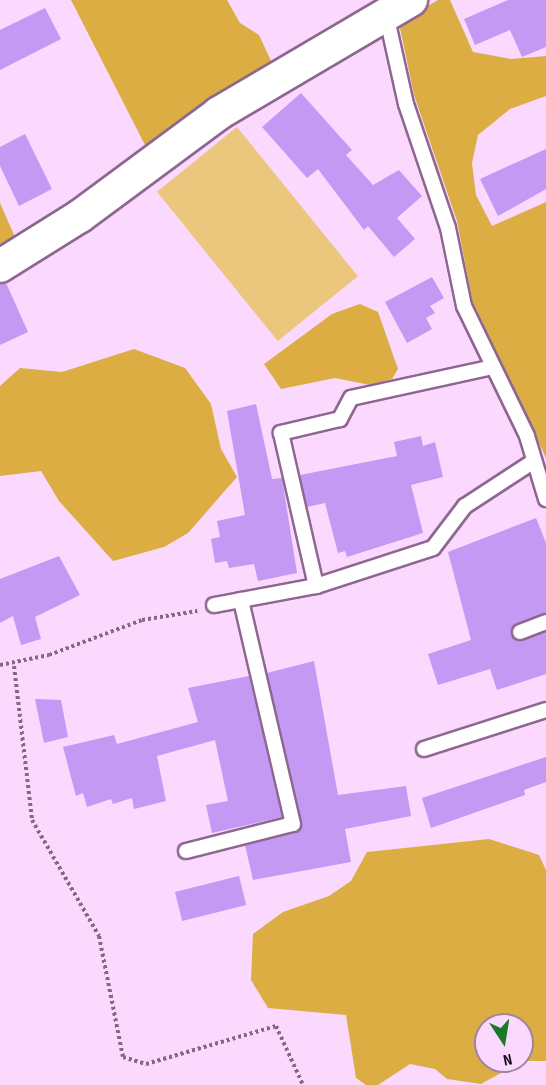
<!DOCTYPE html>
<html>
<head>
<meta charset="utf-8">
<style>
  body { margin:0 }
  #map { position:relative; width:546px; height:1085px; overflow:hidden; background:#fbd8fd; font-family:"Sofia Sans Condensed",sans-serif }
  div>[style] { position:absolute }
  .green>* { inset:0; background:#eac77c; transform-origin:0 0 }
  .forest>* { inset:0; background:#dbad43 }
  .building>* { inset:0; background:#c399f3; transform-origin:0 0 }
  .path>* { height:4px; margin-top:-2px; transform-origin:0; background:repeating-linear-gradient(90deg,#816983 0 3px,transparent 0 6px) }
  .roads { filter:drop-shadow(2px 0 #8e6790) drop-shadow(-2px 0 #8e6790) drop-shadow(0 2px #8e6790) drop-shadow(0 -2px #8e6790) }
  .service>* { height:14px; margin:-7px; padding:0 7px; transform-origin:7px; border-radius:7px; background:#fff }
  .tertiary>* { height:32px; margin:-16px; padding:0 16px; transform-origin:16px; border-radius:16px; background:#fff }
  span { translate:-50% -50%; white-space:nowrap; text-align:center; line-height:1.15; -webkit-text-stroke:4.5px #fbd8fd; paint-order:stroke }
  .north { position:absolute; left:474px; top:1013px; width:60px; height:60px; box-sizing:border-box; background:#fbd8fd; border:2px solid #9f84a0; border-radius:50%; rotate:168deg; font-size:16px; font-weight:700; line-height:24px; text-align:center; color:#140615 }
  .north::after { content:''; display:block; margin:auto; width:21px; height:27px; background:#1b7929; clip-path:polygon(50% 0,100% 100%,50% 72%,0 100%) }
</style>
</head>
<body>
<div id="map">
  <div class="green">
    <div style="left:237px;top:127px;width:192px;height:103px;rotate:51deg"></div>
  </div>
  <div class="forest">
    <div style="clip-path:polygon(71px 0,227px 0,240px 23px,259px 35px,273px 65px,146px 147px)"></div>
    <div style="clip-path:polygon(438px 0,450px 0,473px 52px,511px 59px,546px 56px,546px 96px,510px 109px,478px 135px,472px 163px,476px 195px,492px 226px,546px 202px,546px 458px,472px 300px,457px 221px,414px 95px,399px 23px)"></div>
    <div style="clip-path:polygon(0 203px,18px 244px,0 252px)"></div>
    <div style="clip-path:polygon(360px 304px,378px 312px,398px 369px,392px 379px,370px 385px,335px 378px,281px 389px,264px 364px,332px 314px)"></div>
    <div style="clip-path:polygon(134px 349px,185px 368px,211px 404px,221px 449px,237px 477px,188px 533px,164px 547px,113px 561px,59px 501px,41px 471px,0 476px,0 386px,20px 368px,62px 372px)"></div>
    <div style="clip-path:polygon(evenodd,489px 839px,539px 855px,546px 870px,546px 1061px,523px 1061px,481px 1084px,447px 1079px,435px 1069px,410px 1064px,378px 1085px,366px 1085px,356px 1078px,346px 1015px,268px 1008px,251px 980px,253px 934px,283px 912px,329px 896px,351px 881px,367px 852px,489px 839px,486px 1025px,522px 1025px,522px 1061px,486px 1061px,486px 1025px)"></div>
  </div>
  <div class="building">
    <div style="clip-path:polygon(508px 0,546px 0,546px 47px,522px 57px,510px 30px,475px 45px,464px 19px)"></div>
    <div style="clip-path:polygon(45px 8px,61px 39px,0 70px,0 30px)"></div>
    <div style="clip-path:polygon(301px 93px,352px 150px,346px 155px,373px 185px,399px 170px,422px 196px,397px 218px,415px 239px,394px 257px,368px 226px,364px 230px,318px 169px,307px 178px,262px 127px)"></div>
    <div style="clip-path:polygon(25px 134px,52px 189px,19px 206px,0 166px,0 147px)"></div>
    <div style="clip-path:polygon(546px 149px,546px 189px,498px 216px,480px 179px)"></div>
    <div style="clip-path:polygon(432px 277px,444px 298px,430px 306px,435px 313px,426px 318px,432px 329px,407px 343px,385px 302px)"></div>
    <div style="clip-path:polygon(6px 283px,28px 332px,0 345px,0 284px)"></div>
    <div style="clip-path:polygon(256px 404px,272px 479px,282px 478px,297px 573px,258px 581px,254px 564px,229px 568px,227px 561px,215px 563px,211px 539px,220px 537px,217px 521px,245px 515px,227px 411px)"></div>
    <div style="clip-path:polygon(421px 436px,423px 446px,435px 442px,443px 477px,411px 485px,423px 533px,347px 557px,345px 551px,338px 553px,325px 503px,307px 507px,300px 475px,397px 456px,394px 442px)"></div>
    <div style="clip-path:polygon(536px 518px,546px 543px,546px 613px,511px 631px,519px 641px,546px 632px,546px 674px,497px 690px,490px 669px,438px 685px,428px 654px,471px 640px,448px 552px)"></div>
    <div style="clip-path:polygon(59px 556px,80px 595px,35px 617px,41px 639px,21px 645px,13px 616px,0 623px,0 579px)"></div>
    <div style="clip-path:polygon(314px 661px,338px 795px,406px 786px,411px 816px,345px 829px,351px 862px,253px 880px,245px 845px,295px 833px,302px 826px,267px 673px)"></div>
    <div style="clip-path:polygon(249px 676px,282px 817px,212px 833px,206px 805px,228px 801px,215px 740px,157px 756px,166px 801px,134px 809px,132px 798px,113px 804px,111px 799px,87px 807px,83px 793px,76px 796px,63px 747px,114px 735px,117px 744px,198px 722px,188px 688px)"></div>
    <div style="clip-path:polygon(35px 699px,61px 700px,68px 737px,44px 743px)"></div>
    <div style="clip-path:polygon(546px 757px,546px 782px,524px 790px,525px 795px,431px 828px,422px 798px)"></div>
    <div style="left:239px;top:876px;width:30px;height:66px;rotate:76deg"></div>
  </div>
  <div class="path">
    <div style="left:0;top:665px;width:50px;rotate:-11.5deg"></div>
    <div style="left:49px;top:655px;width:99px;rotate:-20.6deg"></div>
    <div style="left:142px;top:620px;width:56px;rotate:-9.3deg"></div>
    <div style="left:14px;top:666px;width:155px;rotate:83.3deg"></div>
    <div style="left:32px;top:820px;width:134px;rotate:60deg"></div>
    <div style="left:99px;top:936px;width:123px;rotate:78.8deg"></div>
    <div style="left:123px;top:1057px;width:24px;rotate:17deg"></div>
    <div style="left:146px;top:1064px;width:135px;rotate:-16.3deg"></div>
    <div style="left:276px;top:1026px;width:65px;rotate:65.4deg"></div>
  </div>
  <div class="roads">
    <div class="service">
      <div style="left:386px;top:14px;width:92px;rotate:77.5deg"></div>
      <div style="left:406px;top:104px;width:131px;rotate:71.3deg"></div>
      <div style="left:448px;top:228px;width:80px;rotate:78.4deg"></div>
      <div style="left:464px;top:306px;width:144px;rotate:64.1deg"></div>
      <div style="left:527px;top:436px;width:66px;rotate:73.2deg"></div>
      <div style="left:493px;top:367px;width:145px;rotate:167.7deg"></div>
      <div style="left:351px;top:398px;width:24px;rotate:118deg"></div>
      <div style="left:340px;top:419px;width:61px;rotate:166.7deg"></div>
      <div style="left:281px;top:433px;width:157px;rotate:77.1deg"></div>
      <div style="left:316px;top:586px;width:123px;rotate:-18deg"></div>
      <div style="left:433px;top:548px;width:53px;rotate:-52.7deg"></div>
      <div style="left:465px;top:506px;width:82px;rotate:-33.1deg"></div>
      <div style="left:214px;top:605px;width:104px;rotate:-10.6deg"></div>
      <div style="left:520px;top:632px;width:28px;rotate:-21deg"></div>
      <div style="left:424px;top:749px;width:128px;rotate:-17.7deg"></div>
      <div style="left:186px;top:851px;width:110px;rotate:-14.2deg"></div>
      <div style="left:293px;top:824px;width:230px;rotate:-103.1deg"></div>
    </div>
    <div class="tertiary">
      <div style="left:0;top:266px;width:94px;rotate:-32deg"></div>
      <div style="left:80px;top:216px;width:173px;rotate:-36.5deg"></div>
      <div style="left:219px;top:113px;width:223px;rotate:-30.5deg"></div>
    </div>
  </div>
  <div class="north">N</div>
</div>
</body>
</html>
